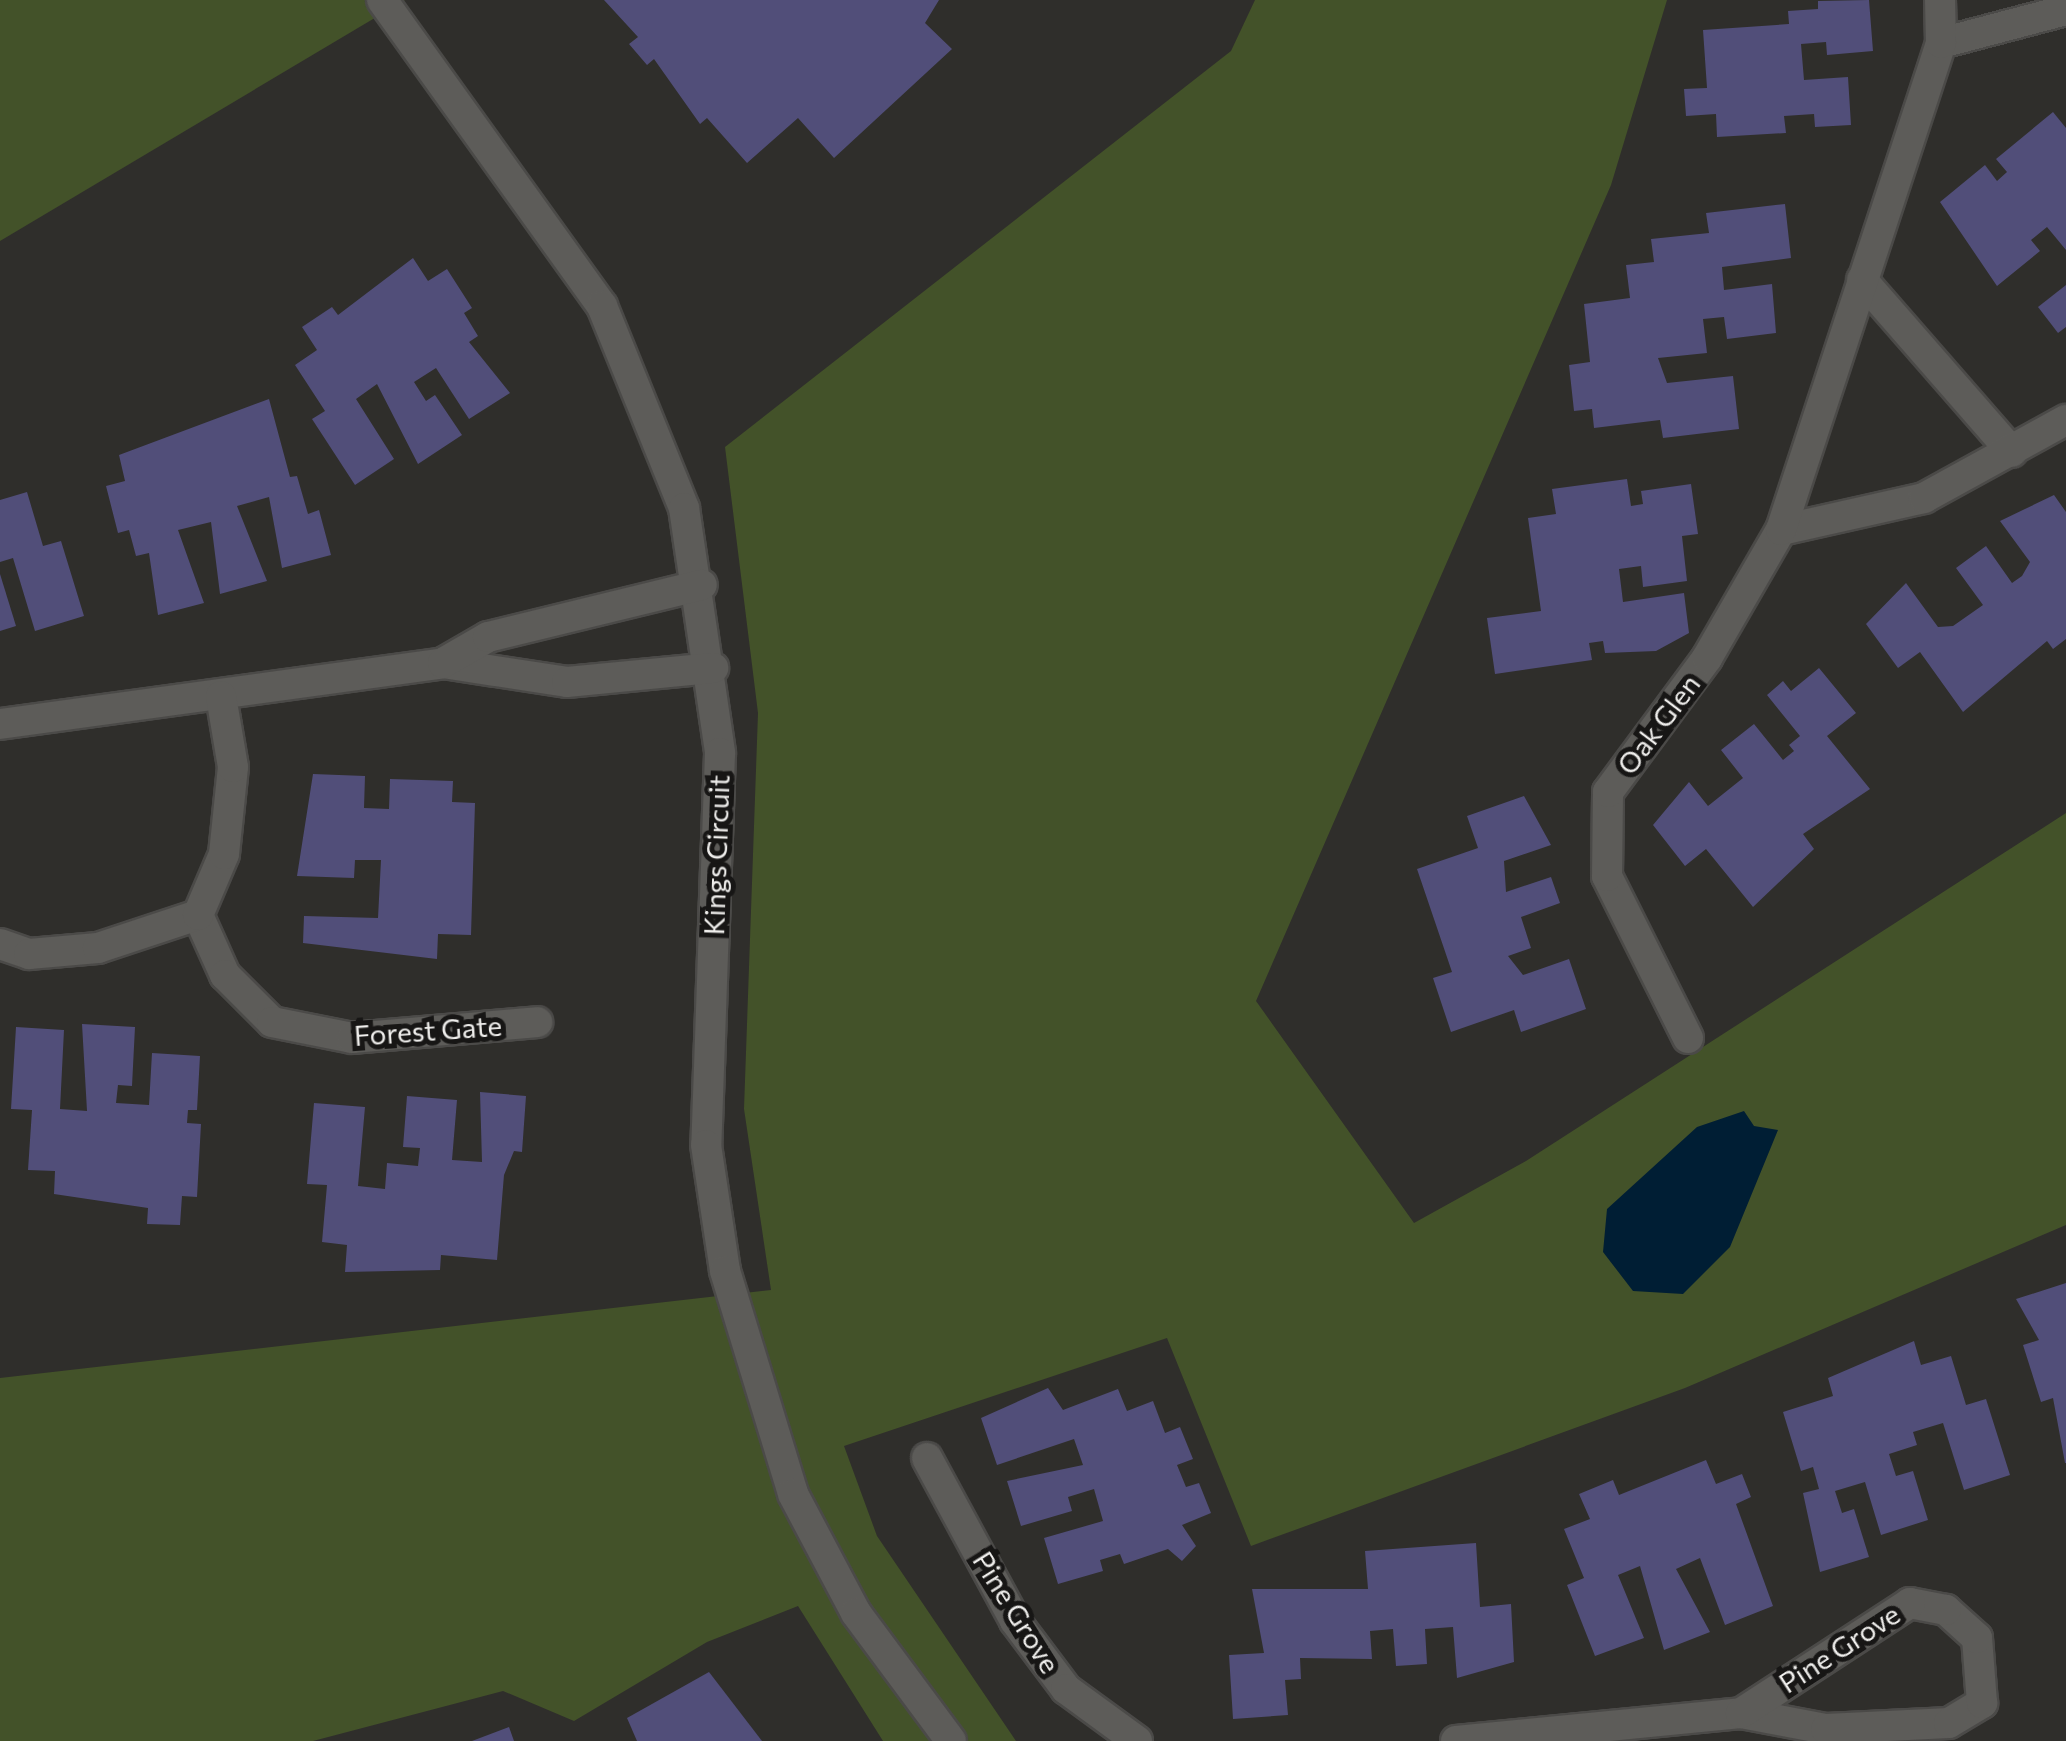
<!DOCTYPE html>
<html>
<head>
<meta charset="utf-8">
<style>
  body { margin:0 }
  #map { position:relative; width:2066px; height:1741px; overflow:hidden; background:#2f2e2b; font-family:Commissioner,sans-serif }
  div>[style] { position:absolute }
  .green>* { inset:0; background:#435229 }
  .water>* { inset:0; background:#001e34 }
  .building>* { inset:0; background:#514e79 }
  .roads { filter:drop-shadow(2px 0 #4b4a48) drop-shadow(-2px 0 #4b4a48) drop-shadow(0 2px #4b4a48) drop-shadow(0 -2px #4b4a48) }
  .minor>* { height:30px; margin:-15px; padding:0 15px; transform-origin:15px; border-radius:15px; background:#5d5c59 }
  span { translate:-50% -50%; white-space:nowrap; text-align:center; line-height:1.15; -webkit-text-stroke:10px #171615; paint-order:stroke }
  .street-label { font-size:28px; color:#efeeec }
</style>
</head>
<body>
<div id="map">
  <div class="green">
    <div style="clip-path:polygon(0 0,405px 0,0 241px)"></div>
    <div style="clip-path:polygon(1255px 0,1667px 0,1611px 185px,1256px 1001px,1414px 1223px,1526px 1161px,2066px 813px,2066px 1225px,1685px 1388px,1251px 1546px,1167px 1338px,844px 1446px,877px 1536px,1016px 1741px,883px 1741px,798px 1606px,707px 1642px,574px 1721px,503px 1691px,313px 1741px,0 1741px,0 1378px,771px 1290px,744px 1109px,758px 713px,725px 447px,1231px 51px)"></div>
  </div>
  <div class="water">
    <div style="clip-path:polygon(1744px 1111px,1754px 1126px,1778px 1130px,1730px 1247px,1683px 1294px,1633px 1291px,1603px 1252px,1607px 1209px,1697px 1127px)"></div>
  </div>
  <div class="building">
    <div style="clip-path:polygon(604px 0,939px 0,925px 23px,952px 49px,834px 158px,798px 118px,747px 163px,707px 118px,700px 124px,654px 59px,647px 65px,629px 44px,638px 37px)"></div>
    <div style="clip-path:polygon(1869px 0,1873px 51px,1827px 55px,1826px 42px,1801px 44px,1804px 80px,1848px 77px,1851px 125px,1815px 127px,1814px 114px,1784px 116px,1786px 133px,1717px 137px,1716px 114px,1686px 116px,1684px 89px,1707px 88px,1703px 30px,1789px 24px,1788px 11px,1818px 9px,1818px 1px)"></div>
    <div style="clip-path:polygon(2053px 112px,2066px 128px,2066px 250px,2047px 227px,2031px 240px,2040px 251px,1997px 286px,1940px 202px,1985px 165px,1997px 181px,2007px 172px,1996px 159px)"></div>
    <div style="clip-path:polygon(1785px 204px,1791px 258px,1722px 267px,1724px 290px,1772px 284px,1776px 333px,1727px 339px,1724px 317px,1703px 319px,1707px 353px,1658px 358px,1667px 383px,1733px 376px,1739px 429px,1663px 438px,1660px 420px,1594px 428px,1592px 409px,1574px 411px,1569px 365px,1590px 362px,1584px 304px,1630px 298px,1626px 265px,1654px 262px,1651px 239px,1709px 233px,1706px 213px)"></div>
    <div style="clip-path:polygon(413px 258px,428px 281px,447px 269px,472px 308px,464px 313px,478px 336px,469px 342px,510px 393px,469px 419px,436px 368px,414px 382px,426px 401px,435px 395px,462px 435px,418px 464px,377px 384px,356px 399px,394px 459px,355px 485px,312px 419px,325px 411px,295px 365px,317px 350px,302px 327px,332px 307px,338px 315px)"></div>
    <div style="clip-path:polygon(2066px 285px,2066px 327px,2058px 333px,2038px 307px)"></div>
    <div style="clip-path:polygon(269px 399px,290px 477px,297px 476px,308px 514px,319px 510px,331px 555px,282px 568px,269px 497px,237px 506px,267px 581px,220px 594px,211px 522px,178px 530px,204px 603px,158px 615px,149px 553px,136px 556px,129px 530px,118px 533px,106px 486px,125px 481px,119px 455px)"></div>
    <div style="clip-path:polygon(1627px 479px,1631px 506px,1643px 504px,1641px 491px,1691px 484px,1698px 534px,1682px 536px,1687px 581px,1643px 587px,1641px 566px,1619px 569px,1623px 602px,1684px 593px,1689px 633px,1656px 651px,1605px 653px,1603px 641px,1589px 643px,1592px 660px,1495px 674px,1487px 618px,1541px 611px,1528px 518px,1556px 514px,1552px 489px)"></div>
    <div style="clip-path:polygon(27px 492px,43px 546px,61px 541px,84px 616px,35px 631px,13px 558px,0 562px,0 500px)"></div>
    <div style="clip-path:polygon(2054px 495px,2066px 512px,2066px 639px,2053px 649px,2047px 641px,1963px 712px,1920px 652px,1898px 668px,1866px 624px,1906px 583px,1938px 627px,1953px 626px,1983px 605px,1956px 568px,1986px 546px,2012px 583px,2022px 576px,2030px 562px,2000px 521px)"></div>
    <div style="clip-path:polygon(0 574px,16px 626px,0 631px)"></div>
    <div style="clip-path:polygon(1819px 668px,1856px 713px,1827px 736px,1870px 789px,1803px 834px,1814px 849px,1753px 907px,1706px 849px,1685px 866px,1653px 825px,1689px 782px,1708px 806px,1743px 778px,1721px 750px,1754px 724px,1783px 760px,1794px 751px,1789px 745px,1800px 736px,1767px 695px,1783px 681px,1791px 691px)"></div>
    <div style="clip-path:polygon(313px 774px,365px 776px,364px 808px,389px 809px,390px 779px,453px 781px,452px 802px,475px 803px,471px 935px,438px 934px,437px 959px,303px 943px,304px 916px,378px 918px,381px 860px,355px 860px,354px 878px,297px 876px)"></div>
    <div style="clip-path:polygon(1524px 796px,1551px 845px,1504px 861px,1506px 892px,1551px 877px,1560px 903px,1521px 917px,1531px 948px,1508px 956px,1523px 975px,1569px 959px,1586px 1009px,1521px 1032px,1514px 1010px,1451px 1032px,1433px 978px,1452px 972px,1417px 869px,1478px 848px,1467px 816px)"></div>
    <div style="clip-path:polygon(82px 1024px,135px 1027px,132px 1086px,118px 1085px,116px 1103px,149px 1105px,152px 1053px,200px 1056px,197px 1110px,188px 1110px,187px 1123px,201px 1124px,197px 1197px,182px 1196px,180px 1225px,147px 1224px,148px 1208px,54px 1194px,55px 1171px,28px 1170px,32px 1110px,11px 1109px,16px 1027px,64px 1030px,60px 1109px,87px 1111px)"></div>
    <div style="clip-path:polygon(480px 1092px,526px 1096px,522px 1152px,514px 1151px,504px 1175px,497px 1260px,441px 1255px,440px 1270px,345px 1272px,347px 1245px,322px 1242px,327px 1185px,307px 1184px,314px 1103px,365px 1107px,358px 1186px,385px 1189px,387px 1163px,418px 1166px,420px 1148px,403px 1147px,407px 1096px,457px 1100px,452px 1160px,482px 1162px)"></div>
    <div style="clip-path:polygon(2066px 1283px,2066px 1463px,2065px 1463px,2053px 1398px,2041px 1402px,2023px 1345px,2039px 1340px,2016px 1299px)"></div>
    <div style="clip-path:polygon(1914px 1341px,1921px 1365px,1951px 1356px,1966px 1405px,1986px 1399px,2010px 1475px,1964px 1490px,1943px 1423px,1913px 1432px,1917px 1445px,1889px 1454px,1896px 1476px,1913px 1471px,1928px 1520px,1881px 1535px,1865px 1482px,1835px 1491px,1842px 1513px,1854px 1509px,1869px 1557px,1820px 1572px,1803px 1493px,1819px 1489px,1813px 1467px,1801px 1471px,1783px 1412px,1833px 1396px,1828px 1378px)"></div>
    <div style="clip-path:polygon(1048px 1388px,1063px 1410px,1118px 1389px,1127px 1411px,1153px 1401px,1165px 1433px,1180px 1427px,1193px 1459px,1177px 1465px,1186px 1487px,1199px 1483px,1211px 1513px,1182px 1525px,1196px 1546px,1182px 1561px,1168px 1549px,1124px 1564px,1120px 1554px,1100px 1560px,1103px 1571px,1058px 1584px,1044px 1538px,1103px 1521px,1094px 1489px,1068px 1497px,1072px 1511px,1021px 1526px,1007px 1481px,1083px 1465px,1074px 1439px,997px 1465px,981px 1418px)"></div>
    <div style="clip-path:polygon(1706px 1460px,1716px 1484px,1742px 1474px,1751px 1497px,1736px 1504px,1773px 1606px,1725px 1625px,1700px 1558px,1676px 1569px,1710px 1632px,1664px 1650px,1640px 1566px,1618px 1575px,1644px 1638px,1595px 1656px,1567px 1585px,1584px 1578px,1564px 1529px,1590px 1519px,1579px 1494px,1613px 1480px,1619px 1495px)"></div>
    <div style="clip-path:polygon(1476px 1543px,1480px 1607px,1511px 1604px,1514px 1662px,1457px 1678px,1453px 1627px,1425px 1629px,1427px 1664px,1396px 1666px,1393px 1629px,1370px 1631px,1372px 1659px,1300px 1658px,1301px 1679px,1285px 1680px,1288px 1715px,1233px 1719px,1229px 1655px,1264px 1653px,1252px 1589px,1368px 1589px,1365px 1551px)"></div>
    <div style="clip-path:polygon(709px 1672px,762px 1741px,637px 1741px,627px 1718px)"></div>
    <div style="clip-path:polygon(509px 1727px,514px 1741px,472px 1741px)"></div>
  </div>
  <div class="roads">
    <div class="minor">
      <div style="left:382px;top:0;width:377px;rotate:54.3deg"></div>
      <div style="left:602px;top:306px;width:218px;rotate:67.9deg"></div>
      <div style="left:684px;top:508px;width:248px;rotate:81.6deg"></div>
      <div style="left:720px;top:753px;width:392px;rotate:92deg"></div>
      <div style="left:706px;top:1145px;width:127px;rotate:81.4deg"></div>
      <div style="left:725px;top:1271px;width:233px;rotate:73deg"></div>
      <div style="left:793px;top:1494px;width:135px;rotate:62.1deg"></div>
      <div style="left:856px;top:1613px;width:159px;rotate:53.4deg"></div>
      <div style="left:1941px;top:43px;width:129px;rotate:-14.8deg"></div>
      <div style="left:1862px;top:280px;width:228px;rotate:48.9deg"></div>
      <div style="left:1781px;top:530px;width:147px;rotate:-12.6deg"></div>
      <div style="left:1924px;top:498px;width:162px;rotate:-28.8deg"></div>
      <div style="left:443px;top:663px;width:125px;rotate:8.7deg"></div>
      <div style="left:567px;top:682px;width:147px;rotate:-5.5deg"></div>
      <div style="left:0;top:724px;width:447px;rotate:-7.8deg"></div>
      <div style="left:443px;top:663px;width:52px;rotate:-30deg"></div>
      <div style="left:488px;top:637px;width:220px;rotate:-13.7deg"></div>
      <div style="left:198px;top:915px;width:66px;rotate:65.8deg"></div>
      <div style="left:225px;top:975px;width:66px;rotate:45deg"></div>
      <div style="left:272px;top:1022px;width:82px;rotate:11.3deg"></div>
      <div style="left:352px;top:1038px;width:186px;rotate:-4.9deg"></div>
      <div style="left:0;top:944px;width:31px;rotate:19deg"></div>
      <div style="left:29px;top:954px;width:69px;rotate:-5deg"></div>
      <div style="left:98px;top:948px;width:105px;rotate:-18.3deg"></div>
      <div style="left:198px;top:915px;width:66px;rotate:-66.9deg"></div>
      <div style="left:224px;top:854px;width:87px;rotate:-84.1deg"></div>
      <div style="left:233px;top:767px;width:72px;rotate:-99.6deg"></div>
      <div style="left:1688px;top:1038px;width:181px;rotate:-116.6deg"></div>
      <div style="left:1607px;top:876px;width:84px;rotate:-89.3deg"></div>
      <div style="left:1608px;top:792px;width:167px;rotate:-53.5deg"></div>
      <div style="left:1707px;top:658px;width:148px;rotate:-60deg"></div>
      <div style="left:1781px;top:530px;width:513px;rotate:-71.81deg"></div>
      <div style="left:1941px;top:43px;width:43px;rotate:-91.3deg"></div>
      <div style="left:927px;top:1458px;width:185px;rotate:61.6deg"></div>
      <div style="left:1015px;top:1621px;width:85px;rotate:53.1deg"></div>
      <div style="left:1066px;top:1689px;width:88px;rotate:36.2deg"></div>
      <div style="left:1456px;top:1741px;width:286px;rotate:-5.6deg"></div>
      <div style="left:1741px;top:1713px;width:86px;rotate:10.7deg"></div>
      <div style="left:1826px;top:1729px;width:123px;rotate:-2.8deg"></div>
      <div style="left:1949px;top:1723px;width:39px;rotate:-31deg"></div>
      <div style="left:1982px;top:1703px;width:65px;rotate:-94.4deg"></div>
      <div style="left:1977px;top:1638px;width:42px;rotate:-137.9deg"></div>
      <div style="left:1946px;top:1610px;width:37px;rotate:-169deg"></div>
      <div style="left:1910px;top:1603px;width:202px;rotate:146.9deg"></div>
    </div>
  </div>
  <div class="street-label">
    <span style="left:1658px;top:724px;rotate:-53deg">Oak Glen</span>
    <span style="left:716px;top:855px;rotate:-88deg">Kings Circuit</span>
    <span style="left:428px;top:1030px;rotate:-4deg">Forest Gate</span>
    <span style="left:1017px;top:1612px;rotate:58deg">Pine Grove</span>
    <span style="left:1839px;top:1648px;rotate:-33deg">Pine Grove</span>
  </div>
</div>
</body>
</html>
